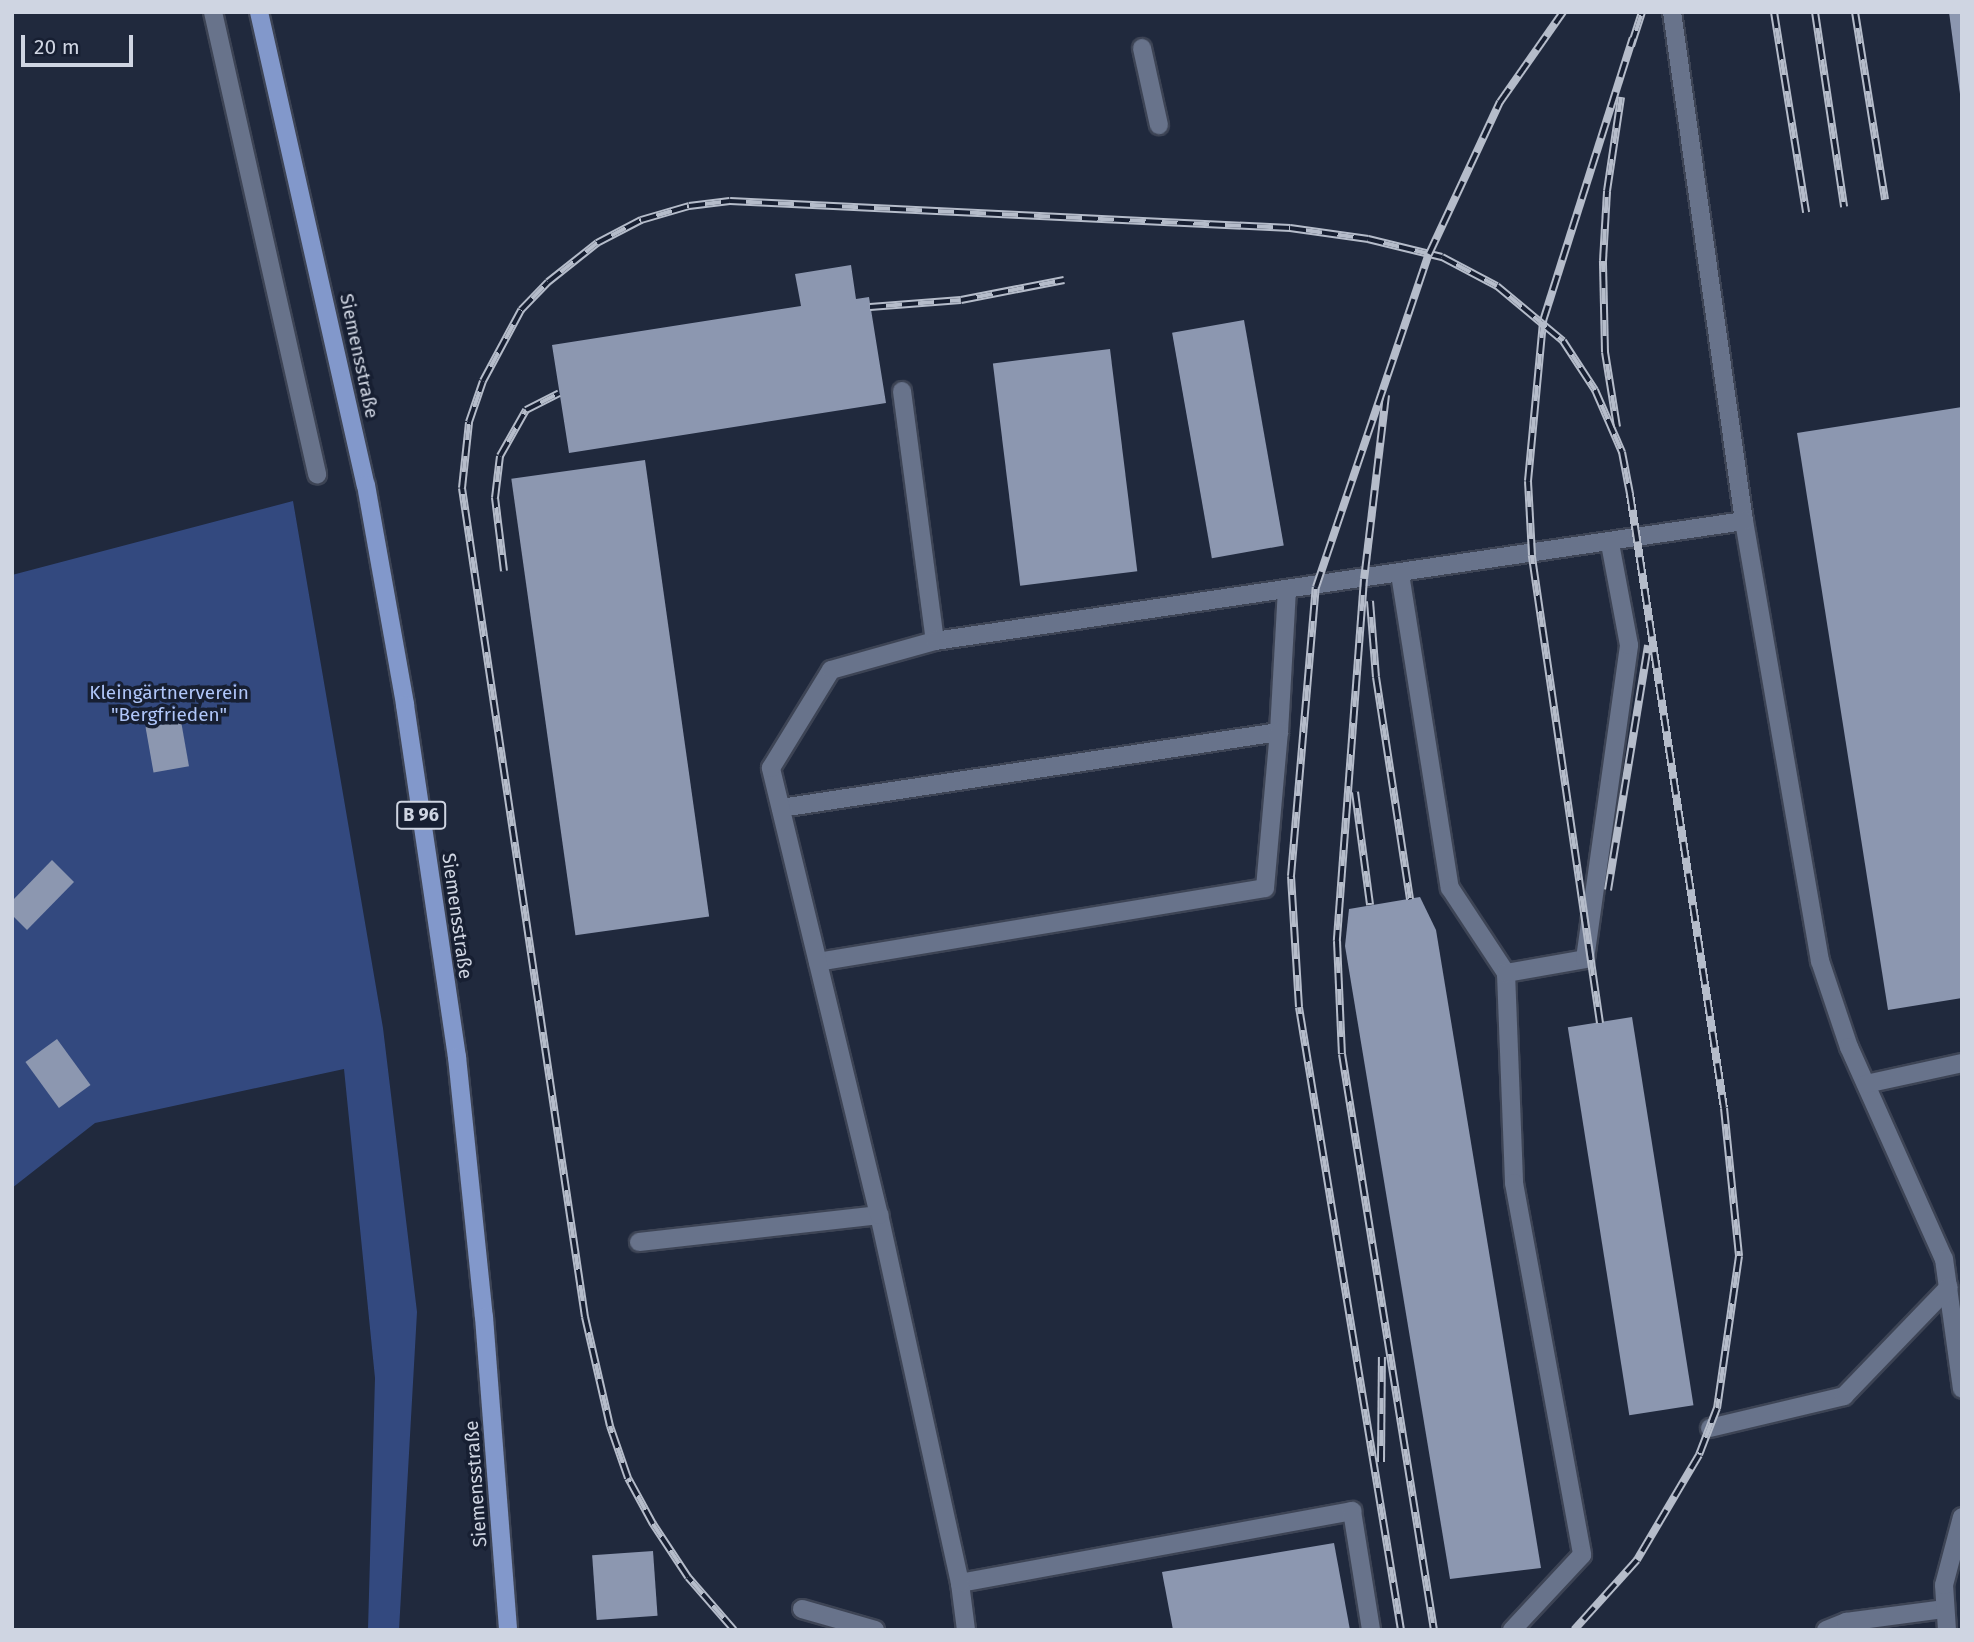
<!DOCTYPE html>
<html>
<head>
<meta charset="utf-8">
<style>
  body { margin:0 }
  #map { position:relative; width:1974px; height:1642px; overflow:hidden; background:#20293d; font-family:"Fira Sans",sans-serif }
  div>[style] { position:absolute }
  .green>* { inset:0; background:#33497f }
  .building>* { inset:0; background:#8c97b0; transform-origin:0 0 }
  .roads { filter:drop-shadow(2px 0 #3d4455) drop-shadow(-2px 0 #3d4455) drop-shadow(0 2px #3d4455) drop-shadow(0 -2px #3d4455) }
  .minor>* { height:18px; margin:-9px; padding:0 9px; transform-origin:9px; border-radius:9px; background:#68738b }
  .major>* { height:18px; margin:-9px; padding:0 9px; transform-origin:9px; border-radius:9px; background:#8298cb }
  .rail>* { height:8px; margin-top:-4px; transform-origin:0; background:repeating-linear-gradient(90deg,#171f32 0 16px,#b5bcca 0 32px); box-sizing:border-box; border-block:2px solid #b5bcca }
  span { translate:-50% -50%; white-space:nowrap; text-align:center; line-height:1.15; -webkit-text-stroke:7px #171f32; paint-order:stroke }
  .shield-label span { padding:2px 5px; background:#171f32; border:2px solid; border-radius:5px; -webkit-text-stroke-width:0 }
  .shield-label { font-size:18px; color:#cfd5e2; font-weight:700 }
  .street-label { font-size:19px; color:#cfd5e2 }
  .park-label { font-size:19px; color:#b0c6f9 }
  .frame { position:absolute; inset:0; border:14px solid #cfd5e2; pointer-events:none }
  .scale { position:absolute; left:21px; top:35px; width:112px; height:32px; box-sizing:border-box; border:4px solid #cfd5e2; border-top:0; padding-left:9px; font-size:21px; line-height:24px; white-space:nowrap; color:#cfd5e2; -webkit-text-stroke:5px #171f32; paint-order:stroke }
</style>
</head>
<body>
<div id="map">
  <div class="green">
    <div style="clip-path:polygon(293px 501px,383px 1028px,417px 1312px,399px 1630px,368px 1630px,375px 1378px,344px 1069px,95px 1123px,12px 1188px,12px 575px)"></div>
  </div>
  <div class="building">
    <div style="clip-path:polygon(1949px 12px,1962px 12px,1962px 94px,1960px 94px)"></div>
    <div style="clip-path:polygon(851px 265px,856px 299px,869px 297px,886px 403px,569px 453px,552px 345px,801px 306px,795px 274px)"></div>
    <div style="left:1244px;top:320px;width:229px;height:73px;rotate:80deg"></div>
    <div style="left:1110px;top:349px;width:224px;height:118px;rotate:83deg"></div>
    <div style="clip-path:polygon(1962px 407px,1962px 998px,1888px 1010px,1797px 433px)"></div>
    <div style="left:645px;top:460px;width:461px;height:135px;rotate:82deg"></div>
    <div style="left:181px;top:721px;width:46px;height:36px;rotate:80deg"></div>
    <div style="clip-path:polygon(52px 860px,74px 882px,27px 930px,12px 915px,12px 901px)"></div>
    <div style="clip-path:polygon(1420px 897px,1436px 930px,1541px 1568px,1450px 1579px,1345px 946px,1349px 909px)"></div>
    <div style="left:1632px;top:1017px;width:393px;height:65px;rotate:81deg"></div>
    <div style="left:57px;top:1039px;width:57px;height:39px;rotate:54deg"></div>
    <div style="clip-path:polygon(1334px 1543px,1350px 1630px,1173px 1630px,1162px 1572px)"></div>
    <div style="left:653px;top:1551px;width:65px;height:61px;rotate:86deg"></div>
  </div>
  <div class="roads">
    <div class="minor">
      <div style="left:213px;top:12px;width:474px;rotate:77.3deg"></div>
      <div style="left:1672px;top:12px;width:514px;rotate:81.95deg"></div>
      <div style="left:1744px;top:521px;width:447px;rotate:80.2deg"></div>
      <div style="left:1820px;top:961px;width:91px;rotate:71.4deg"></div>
      <div style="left:1849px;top:1047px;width:232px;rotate:65.9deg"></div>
      <div style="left:1944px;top:1259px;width:131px;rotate:82.1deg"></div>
      <div style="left:1142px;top:48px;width:79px;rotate:77.6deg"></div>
      <div style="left:902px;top:391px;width:252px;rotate:82.5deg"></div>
      <div style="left:1400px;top:574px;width:318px;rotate:81deg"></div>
      <div style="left:1450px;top:888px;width:102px;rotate:56.6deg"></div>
      <div style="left:1506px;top:973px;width:210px;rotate:87.8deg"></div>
      <div style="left:1514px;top:1183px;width:378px;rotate:79.6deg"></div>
      <div style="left:1582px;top:1555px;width:103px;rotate:133deg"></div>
      <div style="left:781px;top:808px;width:504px;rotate:-8.68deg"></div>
      <div style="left:1279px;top:732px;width:141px;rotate:-86.8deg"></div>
      <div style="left:818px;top:962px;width:453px;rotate:-9.4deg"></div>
      <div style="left:1265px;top:888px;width:157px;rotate:-84.9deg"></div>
      <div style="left:1506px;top:973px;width:80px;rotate:-10deg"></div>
      <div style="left:1585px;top:959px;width:317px;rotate:-82deg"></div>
      <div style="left:1629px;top:645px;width:104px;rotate:-100.6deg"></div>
      <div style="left:1866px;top:1084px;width:98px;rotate:-12.3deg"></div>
      <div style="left:639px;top:1242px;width:242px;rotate:-6.4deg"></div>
      <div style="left:1710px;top:1428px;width:138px;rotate:-13.4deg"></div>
      <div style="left:1844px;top:1396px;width:151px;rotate:-46.1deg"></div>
      <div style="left:960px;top:1583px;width:399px;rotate:-10.4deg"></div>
      <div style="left:1352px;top:1511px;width:121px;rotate:80.9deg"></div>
      <div style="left:802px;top:1609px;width:76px;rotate:16deg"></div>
      <div style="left:966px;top:1630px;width:47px;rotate:-97.3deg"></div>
      <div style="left:960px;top:1583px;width:377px;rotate:-102.4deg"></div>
      <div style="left:879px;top:1215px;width:460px;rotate:-103.6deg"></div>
      <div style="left:771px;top:768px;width:115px;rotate:-58.5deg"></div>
      <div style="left:831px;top:670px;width:108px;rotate:-15.6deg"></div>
      <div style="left:935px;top:641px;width:818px;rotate:-8.44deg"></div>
      <div style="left:1826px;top:1630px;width:22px;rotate:-22deg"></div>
      <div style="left:1846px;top:1622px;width:100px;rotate:-7.5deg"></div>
      <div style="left:1947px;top:1630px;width:45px;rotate:-93.8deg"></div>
      <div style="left:1944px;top:1585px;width:70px;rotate:-75.2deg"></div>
    </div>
    <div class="major">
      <div style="left:259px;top:12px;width:485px;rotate:77.3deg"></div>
      <div style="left:366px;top:485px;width:223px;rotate:79.9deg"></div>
      <div style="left:405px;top:705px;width:356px;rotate:81.6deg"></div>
      <div style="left:457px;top:1057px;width:261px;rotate:84.1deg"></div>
      <div style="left:484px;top:1317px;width:314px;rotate:85.6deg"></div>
    </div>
  </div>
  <div class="rail">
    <div style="left:1774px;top:12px;width:203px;rotate:80.9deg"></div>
    <div style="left:1815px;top:12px;width:197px;rotate:81.5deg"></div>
    <div style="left:1855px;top:12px;width:190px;rotate:80.9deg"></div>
    <div style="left:1631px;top:46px;width:36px;rotate:-72deg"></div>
    <div style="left:870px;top:307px;width:91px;rotate:-4.4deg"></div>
    <div style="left:961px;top:300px;width:105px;rotate:-11deg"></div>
    <div style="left:1386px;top:395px;width:185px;rotate:96.8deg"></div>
    <div style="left:1364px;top:579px;width:363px;rotate:94.3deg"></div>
    <div style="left:1337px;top:941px;width:113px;rotate:87.5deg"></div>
    <div style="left:1342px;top:1054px;width:583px;rotate:80.93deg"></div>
    <div style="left:1617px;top:427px;width:76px;rotate:-99.1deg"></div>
    <div style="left:1605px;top:352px;width:91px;rotate:-91.3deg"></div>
    <div style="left:1603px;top:261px;width:70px;rotate:-86.7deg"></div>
    <div style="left:1607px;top:191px;width:95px;rotate:-81.5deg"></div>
    <div style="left:504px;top:571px;width:74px;rotate:-97deg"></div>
    <div style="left:495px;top:498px;width:42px;rotate:-83.2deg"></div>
    <div style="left:500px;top:456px;width:53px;rotate:-60.5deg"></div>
    <div style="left:526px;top:410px;width:37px;rotate:-27deg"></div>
    <div style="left:1370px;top:601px;width:76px;rotate:85.5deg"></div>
    <div style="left:1376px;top:677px;width:225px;rotate:81.3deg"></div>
    <div style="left:1355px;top:792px;width:114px;rotate:82.4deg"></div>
    <div style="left:1608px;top:890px;width:248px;rotate:-80.7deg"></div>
    <div style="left:1600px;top:1023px;width:473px;rotate:-98.3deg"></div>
    <div style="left:1532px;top:555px;width:74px;rotate:-93.1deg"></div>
    <div style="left:1528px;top:481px;width:161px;rotate:-84.6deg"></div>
    <div style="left:1543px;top:321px;width:297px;rotate:-72.4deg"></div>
    <div style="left:1381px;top:1462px;width:105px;rotate:-89.5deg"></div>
    <div style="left:734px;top:1630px;width:70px;rotate:-131deg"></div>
    <div style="left:688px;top:1577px;width:64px;rotate:-123.4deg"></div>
    <div style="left:653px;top:1524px;width:52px;rotate:-118.5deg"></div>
    <div style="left:628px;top:1478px;width:55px;rotate:-109.1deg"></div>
    <div style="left:610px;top:1426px;width:112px;rotate:-102.9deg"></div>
    <div style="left:585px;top:1317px;width:838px;rotate:-98.44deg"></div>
    <div style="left:462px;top:488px;width:66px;rotate:-83.9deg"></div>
    <div style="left:469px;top:422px;width:43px;rotate:-71.1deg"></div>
    <div style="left:483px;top:381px;width:81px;rotate:-61.8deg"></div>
    <div style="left:521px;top:310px;width:39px;rotate:-46deg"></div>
    <div style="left:548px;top:282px;width:63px;rotate:-38.5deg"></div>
    <div style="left:597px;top:243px;width:50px;rotate:-27.6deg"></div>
    <div style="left:641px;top:220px;width:50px;rotate:-16.3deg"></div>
    <div style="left:689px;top:206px;width:41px;rotate:-7deg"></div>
    <div style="left:730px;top:201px;width:561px;rotate:2.76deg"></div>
    <div style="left:1290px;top:228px;width:79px;rotate:8deg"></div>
    <div style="left:1368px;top:239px;width:76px;rotate:13.7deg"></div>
    <div style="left:1442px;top:257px;width:62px;rotate:27.8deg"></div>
    <div style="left:1497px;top:286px;width:86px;rotate:39.8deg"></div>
    <div style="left:1563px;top:341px;width:59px;rotate:56.9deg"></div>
    <div style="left:1595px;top:390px;width:68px;rotate:66.5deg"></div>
    <div style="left:1622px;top:452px;width:43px;rotate:79.2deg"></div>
    <div style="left:1630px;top:494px;width:621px;rotate:81.3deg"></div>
    <div style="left:1724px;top:1108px;width:149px;rotate:84.2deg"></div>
    <div style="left:1739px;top:1256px;width:154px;rotate:98.2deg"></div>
    <div style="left:1717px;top:1408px;width:50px;rotate:111deg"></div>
    <div style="left:1699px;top:1455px;width:122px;rotate:120.6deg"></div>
    <div style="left:1637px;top:1560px;width:94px;rotate:132deg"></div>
    <div style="left:1401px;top:1630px;width:631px;rotate:-99.3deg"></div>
    <div style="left:1299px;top:1007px;width:131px;rotate:-93.5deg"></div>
    <div style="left:1291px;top:876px;width:290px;rotate:-85.1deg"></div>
    <div style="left:1316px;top:587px;width:352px;rotate:-71.3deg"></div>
    <div style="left:1429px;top:254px;width:168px;rotate:-65deg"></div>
    <div style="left:1500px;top:102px;width:110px;rotate:-55deg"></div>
  </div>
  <div class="shield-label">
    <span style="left:421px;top:815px">B 96</span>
  </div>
  <div class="street-label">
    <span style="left:359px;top:356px;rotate:78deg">Siemensstraße</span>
    <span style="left:457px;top:916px;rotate:82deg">Siemensstraße</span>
    <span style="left:476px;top:1484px;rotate:-94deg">Siemensstraße</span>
  </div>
  <div class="park-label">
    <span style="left:169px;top:704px">Kleingärtnerverein<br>"Bergfrieden"</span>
  </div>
  <div class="frame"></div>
  <div class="scale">20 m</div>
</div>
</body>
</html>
